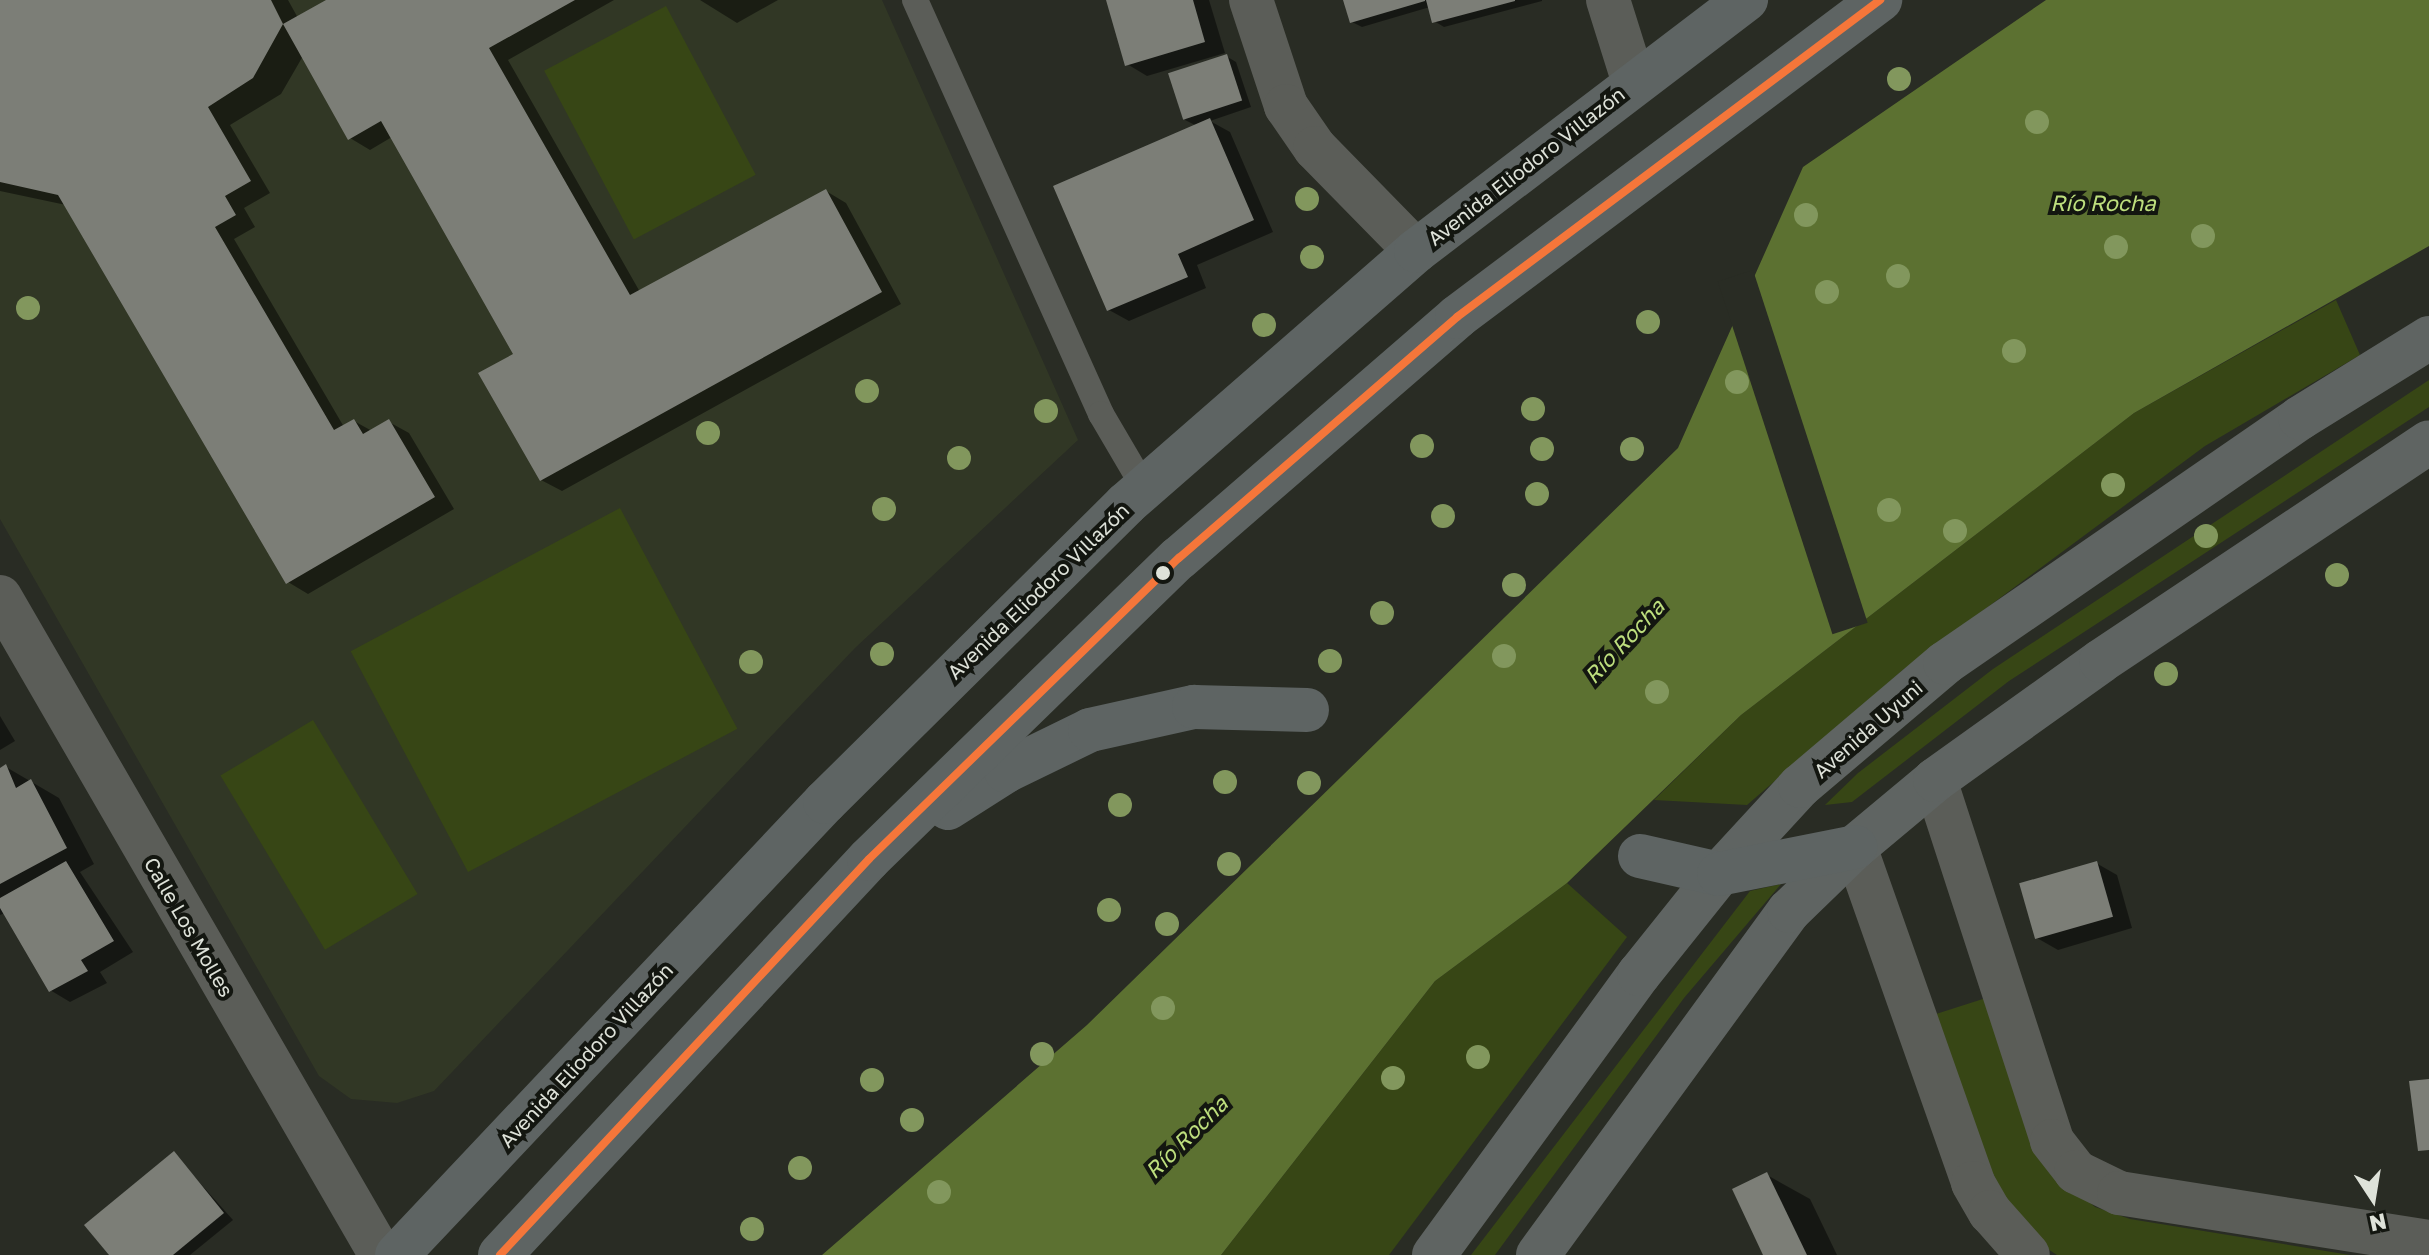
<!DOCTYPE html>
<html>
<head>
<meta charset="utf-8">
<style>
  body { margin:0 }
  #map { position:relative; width:2429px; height:1255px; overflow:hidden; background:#292c24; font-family:"Golos Text",sans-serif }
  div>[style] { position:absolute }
  .built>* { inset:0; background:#313725 }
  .green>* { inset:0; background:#374615; transform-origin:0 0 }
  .water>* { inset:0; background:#5c7131 }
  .pier>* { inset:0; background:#292c24; transform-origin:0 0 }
  .shadow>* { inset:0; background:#0007 }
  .building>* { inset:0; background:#7c7e77; transform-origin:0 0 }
  .service>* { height:26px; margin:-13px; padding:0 13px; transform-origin:13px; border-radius:13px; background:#5b5d58 }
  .minor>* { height:44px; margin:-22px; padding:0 22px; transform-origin:22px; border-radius:22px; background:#5b5d58 }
  .primary>* { height:44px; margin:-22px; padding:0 22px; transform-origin:22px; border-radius:22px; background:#5f6462 }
  .trunk>* { height:44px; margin:-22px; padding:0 22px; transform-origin:22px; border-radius:22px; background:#5e6463 }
  .bus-1>* { height:8px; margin:-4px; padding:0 4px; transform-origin:4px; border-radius:4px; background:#f5763a }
  .trees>* { width:24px; height:24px; margin:-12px; border-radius:50%; background:#82975d }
  .dots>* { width:22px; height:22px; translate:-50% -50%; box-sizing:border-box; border:4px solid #131610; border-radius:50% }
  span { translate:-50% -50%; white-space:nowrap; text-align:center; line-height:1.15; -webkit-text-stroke:8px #131610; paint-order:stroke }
  .street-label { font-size:20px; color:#dee2d9 }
  .water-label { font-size:22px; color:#bdde7d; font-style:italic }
  .north { position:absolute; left:2333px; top:1159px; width:80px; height:80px; -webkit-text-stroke:6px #131610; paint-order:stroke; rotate:168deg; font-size:22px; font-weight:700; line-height:32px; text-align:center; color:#dee2d9 }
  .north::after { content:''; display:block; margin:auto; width:28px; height:36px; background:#dee2d9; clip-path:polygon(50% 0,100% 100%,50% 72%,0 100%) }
</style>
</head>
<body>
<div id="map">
  <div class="built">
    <div style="clip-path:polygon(0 0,882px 0,1078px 440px,855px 648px,434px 1091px,397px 1103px,351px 1099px,319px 1076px,0 519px)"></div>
  </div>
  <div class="green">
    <div style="left:666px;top:6px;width:191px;height:138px;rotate:62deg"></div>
    <div style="clip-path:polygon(2336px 300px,2360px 355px,2205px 446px,1904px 669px,1747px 805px,1654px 800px,1741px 715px,2134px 413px)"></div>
    <div style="clip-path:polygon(2429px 380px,2429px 407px,2009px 681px,1852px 802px,1825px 805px,1858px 773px,1993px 669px)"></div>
    <div style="left:620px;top:508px;width:250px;height:305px;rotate:62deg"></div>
    <div style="left:313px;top:720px;width:203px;height:108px;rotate:59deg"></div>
    <div style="clip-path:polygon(1567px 883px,1627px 937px,1389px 1255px,1221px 1255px,1435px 981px)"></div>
    <div style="clip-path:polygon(1781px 884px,1684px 998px,1495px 1255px,1471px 1255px,1750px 891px)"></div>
    <div style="clip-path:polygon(1986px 998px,2058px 1175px,2095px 1207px,2130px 1219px,2350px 1255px,2057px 1255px,2037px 1242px,1992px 1188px,1936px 1014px)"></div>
  </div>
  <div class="water">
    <div style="clip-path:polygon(2046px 0,2429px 0,2429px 246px,2134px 413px,1741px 715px,1567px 883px,1435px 981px,1221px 1255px,822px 1255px,1087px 1025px,1678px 448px,1803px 167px)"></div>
  </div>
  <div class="pier">
    <div style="left:1753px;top:270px;width:371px;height:37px;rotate:72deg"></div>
  </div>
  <div class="shadow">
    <div style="clip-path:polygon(0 0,288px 0,298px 18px,331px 0,614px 0,508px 60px,640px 292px,826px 191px,846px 203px,901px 304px,562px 491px,541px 480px,516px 354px,392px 137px,370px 150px,350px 138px,303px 56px,281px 94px,230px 125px,270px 193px,244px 208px,255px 227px,234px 239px,344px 427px,354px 421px,372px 431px,389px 422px,409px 433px,454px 509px,308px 594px,288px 582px,66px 205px,0 191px)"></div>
    <div style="clip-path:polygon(700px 0,778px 0,737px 23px)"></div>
    <div style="clip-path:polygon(1108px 0,1209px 0,1225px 53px,1147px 76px,1127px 64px)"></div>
    <div style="clip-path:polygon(1345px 0,1542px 0,1542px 1px,1444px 27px,1434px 21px,1430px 7px,1362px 27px,1352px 22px)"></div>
    <div style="clip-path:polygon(1226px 56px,1236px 62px,1251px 107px,1210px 121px,1230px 132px,1273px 232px,1197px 265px,1206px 288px,1129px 321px,1109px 310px,1197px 126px,1185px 120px)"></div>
    <div style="clip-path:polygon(0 716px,15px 741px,0 750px)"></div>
    <div style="clip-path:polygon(6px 767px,59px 798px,94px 864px,80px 872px,133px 952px,100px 972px,107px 983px,70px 1002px,50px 990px,5px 913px,0 915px,0 770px)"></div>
    <div style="clip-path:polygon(2096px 863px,2117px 875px,2132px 928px,2058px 950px,2037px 938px)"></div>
    <div style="clip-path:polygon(174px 1154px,233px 1220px,190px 1255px,111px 1255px)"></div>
    <div style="clip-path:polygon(1767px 1175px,1810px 1199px,1837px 1255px,1766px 1255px)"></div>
  </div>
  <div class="building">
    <div style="clip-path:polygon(0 0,271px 0,283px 24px,253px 78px,208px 107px,251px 181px,225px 196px,236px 215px,215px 227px,334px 430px,354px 419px,363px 434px,389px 419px,435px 497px,286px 584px,58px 195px,0 182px)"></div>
    <div style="clip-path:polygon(326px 0,575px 0,489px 48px,630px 295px,826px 189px,882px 292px,540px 481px,478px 373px,513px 354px,381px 121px,348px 140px,283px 24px)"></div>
    <div style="clip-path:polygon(1106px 0,1193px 0,1205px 42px,1125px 66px)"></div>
    <div style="clip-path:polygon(1343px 0,1425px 0,1425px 1px,1350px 23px)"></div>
    <div style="clip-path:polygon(1426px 0,1515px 0,1515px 1px,1432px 23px)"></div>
    <div style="left:1227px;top:54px;width:49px;height:62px;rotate:72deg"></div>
    <div style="clip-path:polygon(1210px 118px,1254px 220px,1178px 254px,1188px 277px,1107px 311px,1053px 186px)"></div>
    <div style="clip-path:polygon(6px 764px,16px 788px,31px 779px,67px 848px,0 884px,0 768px)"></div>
    <div style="clip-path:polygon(66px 861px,114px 941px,81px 960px,88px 971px,49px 992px,0 908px,0 898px)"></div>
    <div style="left:2097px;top:861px;width:58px;height:81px;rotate:74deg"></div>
    <div style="clip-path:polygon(2429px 1079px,2429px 1150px,2418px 1151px,2409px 1081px)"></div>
    <div style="clip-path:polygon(174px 1151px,224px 1213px,173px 1255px,109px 1255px,84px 1225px)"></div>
    <div style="clip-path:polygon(1767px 1172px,1807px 1255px,1763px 1255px,1732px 1189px)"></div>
  </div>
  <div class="service">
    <div style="left:915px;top:0;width:454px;rotate:65.8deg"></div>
    <div style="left:1101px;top:414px;width:87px;rotate:59.6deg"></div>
  </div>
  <div class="minor">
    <div style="left:1251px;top:0;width:112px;rotate:71.7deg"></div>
    <div style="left:1286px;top:106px;width:51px;rotate:55.4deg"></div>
    <div style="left:1315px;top:148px;width:144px;rotate:45.6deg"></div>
    <div style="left:1608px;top:0;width:87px;rotate:72.6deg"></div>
    <div style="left:0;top:597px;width:760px;rotate:59.93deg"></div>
    <div style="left:1935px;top:780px;width:379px;rotate:72deg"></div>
    <div style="left:2052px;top:1141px;width:39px;rotate:52deg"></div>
    <div style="left:2076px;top:1172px;width:48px;rotate:26deg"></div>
    <div style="left:2119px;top:1193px;width:314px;rotate:9deg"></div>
    <div style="left:1855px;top:847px;width:356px;rotate:70.6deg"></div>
    <div style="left:1973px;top:1183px;width:34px;rotate:60deg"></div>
    <div style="left:1990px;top:1212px;width:57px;rotate:48.5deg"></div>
  </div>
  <div class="primary">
    <div style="left:1434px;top:1255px;width:348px;rotate:-53.9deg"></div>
    <div style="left:1639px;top:974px;width:128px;rotate:-51.3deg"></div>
    <div style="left:1719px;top:874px;width:120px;rotate:-47.4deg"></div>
    <div style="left:1800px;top:786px;width:190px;rotate:-40.3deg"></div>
    <div style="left:1945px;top:663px;width:431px;rotate:-34.6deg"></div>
    <div style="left:2300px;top:418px;width:152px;rotate:-31.8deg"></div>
    <div style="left:1538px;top:1255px;width:426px;rotate:-53.9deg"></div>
    <div style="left:1789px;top:911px;width:92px;rotate:-44.1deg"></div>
    <div style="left:1855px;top:847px;width:104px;rotate:-39.9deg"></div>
    <div style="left:1935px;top:780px;width:204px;rotate:-35.6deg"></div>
    <div style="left:2101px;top:661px;width:394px;rotate:-33.7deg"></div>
  </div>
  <div class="trunk">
    <div style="left:948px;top:808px;width:69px;rotate:-32.5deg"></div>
    <div style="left:1006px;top:771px;width:93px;rotate:-26deg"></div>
    <div style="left:1090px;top:730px;width:107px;rotate:-12.5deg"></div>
    <div style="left:1194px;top:707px;width:113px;rotate:1.5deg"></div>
    <div style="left:1640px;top:856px;width:81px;rotate:12.8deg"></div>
    <div style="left:1719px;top:874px;width:139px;rotate:-11.2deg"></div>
    <div style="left:397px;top:1255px;width:623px;rotate:-46.63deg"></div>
    <div style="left:825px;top:802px;width:424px;rotate:-44.7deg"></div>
    <div style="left:1126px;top:504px;width:385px;rotate:-41.1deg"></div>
    <div style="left:1416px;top:251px;width:415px;rotate:-37.3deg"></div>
    <div style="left:500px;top:1255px;width:541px;rotate:-47.02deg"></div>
    <div style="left:869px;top:859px;width:432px;rotate:-44.2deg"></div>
    <div style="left:1179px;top:558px;width:368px;rotate:-40.9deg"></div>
    <div style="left:1457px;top:317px;width:529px;rotate:-36.85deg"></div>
  </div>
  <div class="bus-1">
    <div style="left:500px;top:1255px;width:541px;rotate:-47.02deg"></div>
    <div style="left:869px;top:859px;width:432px;rotate:-44.2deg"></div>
    <div style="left:1179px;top:558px;width:368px;rotate:-40.9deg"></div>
    <div style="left:1457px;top:317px;width:529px;rotate:-36.85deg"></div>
  </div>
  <div class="trees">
    <div style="left:1899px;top:79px"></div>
    <div style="left:2037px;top:122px"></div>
    <div style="left:1307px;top:199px"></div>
    <div style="left:1806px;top:215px"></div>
    <div style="left:2203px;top:236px"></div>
    <div style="left:2116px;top:247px"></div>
    <div style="left:1312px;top:257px"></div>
    <div style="left:1898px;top:276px"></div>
    <div style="left:1827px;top:292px"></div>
    <div style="left:28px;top:308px"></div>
    <div style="left:1648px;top:322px"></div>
    <div style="left:1264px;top:325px"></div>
    <div style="left:2014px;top:351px"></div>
    <div style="left:1737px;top:382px"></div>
    <div style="left:867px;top:391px"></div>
    <div style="left:1533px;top:409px"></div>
    <div style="left:1046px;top:411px"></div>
    <div style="left:708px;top:433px"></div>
    <div style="left:1422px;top:446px"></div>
    <div style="left:1542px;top:449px"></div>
    <div style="left:1632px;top:449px"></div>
    <div style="left:959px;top:458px"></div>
    <div style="left:2113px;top:485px"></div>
    <div style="left:1537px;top:494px"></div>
    <div style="left:884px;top:509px"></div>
    <div style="left:1889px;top:510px"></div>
    <div style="left:1443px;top:516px"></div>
    <div style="left:1955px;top:531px"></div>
    <div style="left:2206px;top:536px"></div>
    <div style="left:2337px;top:575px"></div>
    <div style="left:1514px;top:585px"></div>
    <div style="left:1382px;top:613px"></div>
    <div style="left:882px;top:654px"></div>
    <div style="left:1504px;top:656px"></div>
    <div style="left:1330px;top:661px"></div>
    <div style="left:751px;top:662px"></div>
    <div style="left:2166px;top:674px"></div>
    <div style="left:1657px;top:692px"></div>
    <div style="left:1225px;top:782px"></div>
    <div style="left:1309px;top:783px"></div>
    <div style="left:1120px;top:805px"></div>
    <div style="left:1229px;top:864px"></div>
    <div style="left:1109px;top:910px"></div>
    <div style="left:1167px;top:924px"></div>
    <div style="left:1163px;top:1008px"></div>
    <div style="left:1042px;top:1054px"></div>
    <div style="left:1478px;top:1057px"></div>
    <div style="left:1393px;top:1078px"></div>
    <div style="left:872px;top:1080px"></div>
    <div style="left:912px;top:1120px"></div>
    <div style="left:800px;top:1168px"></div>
    <div style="left:939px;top:1192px"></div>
    <div style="left:752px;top:1229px"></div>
  </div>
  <div class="dots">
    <div style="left:1163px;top:573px;background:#dee2d9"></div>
  </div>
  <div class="street-label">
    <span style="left:1526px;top:166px;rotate:-38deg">Avenida Eliodoro Villazón</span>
    <span style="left:1038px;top:591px;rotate:-44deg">Avenida Eliodoro Villazón</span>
    <span style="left:1868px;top:729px;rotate:-41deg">Avenida Uyuni</span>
    <span style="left:189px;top:927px;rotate:60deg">Calle Los Molles</span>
    <span style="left:586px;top:1055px;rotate:-47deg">Avenida Eliodoro Villazón</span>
  </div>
  <div class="water-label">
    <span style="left:2103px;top:203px">Río Rocha</span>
    <span style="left:1624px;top:641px;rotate:-47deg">Río Rocha</span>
    <span style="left:1186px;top:1137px;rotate:-45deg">Río Rocha</span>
  </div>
  <div class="north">N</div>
</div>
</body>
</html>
